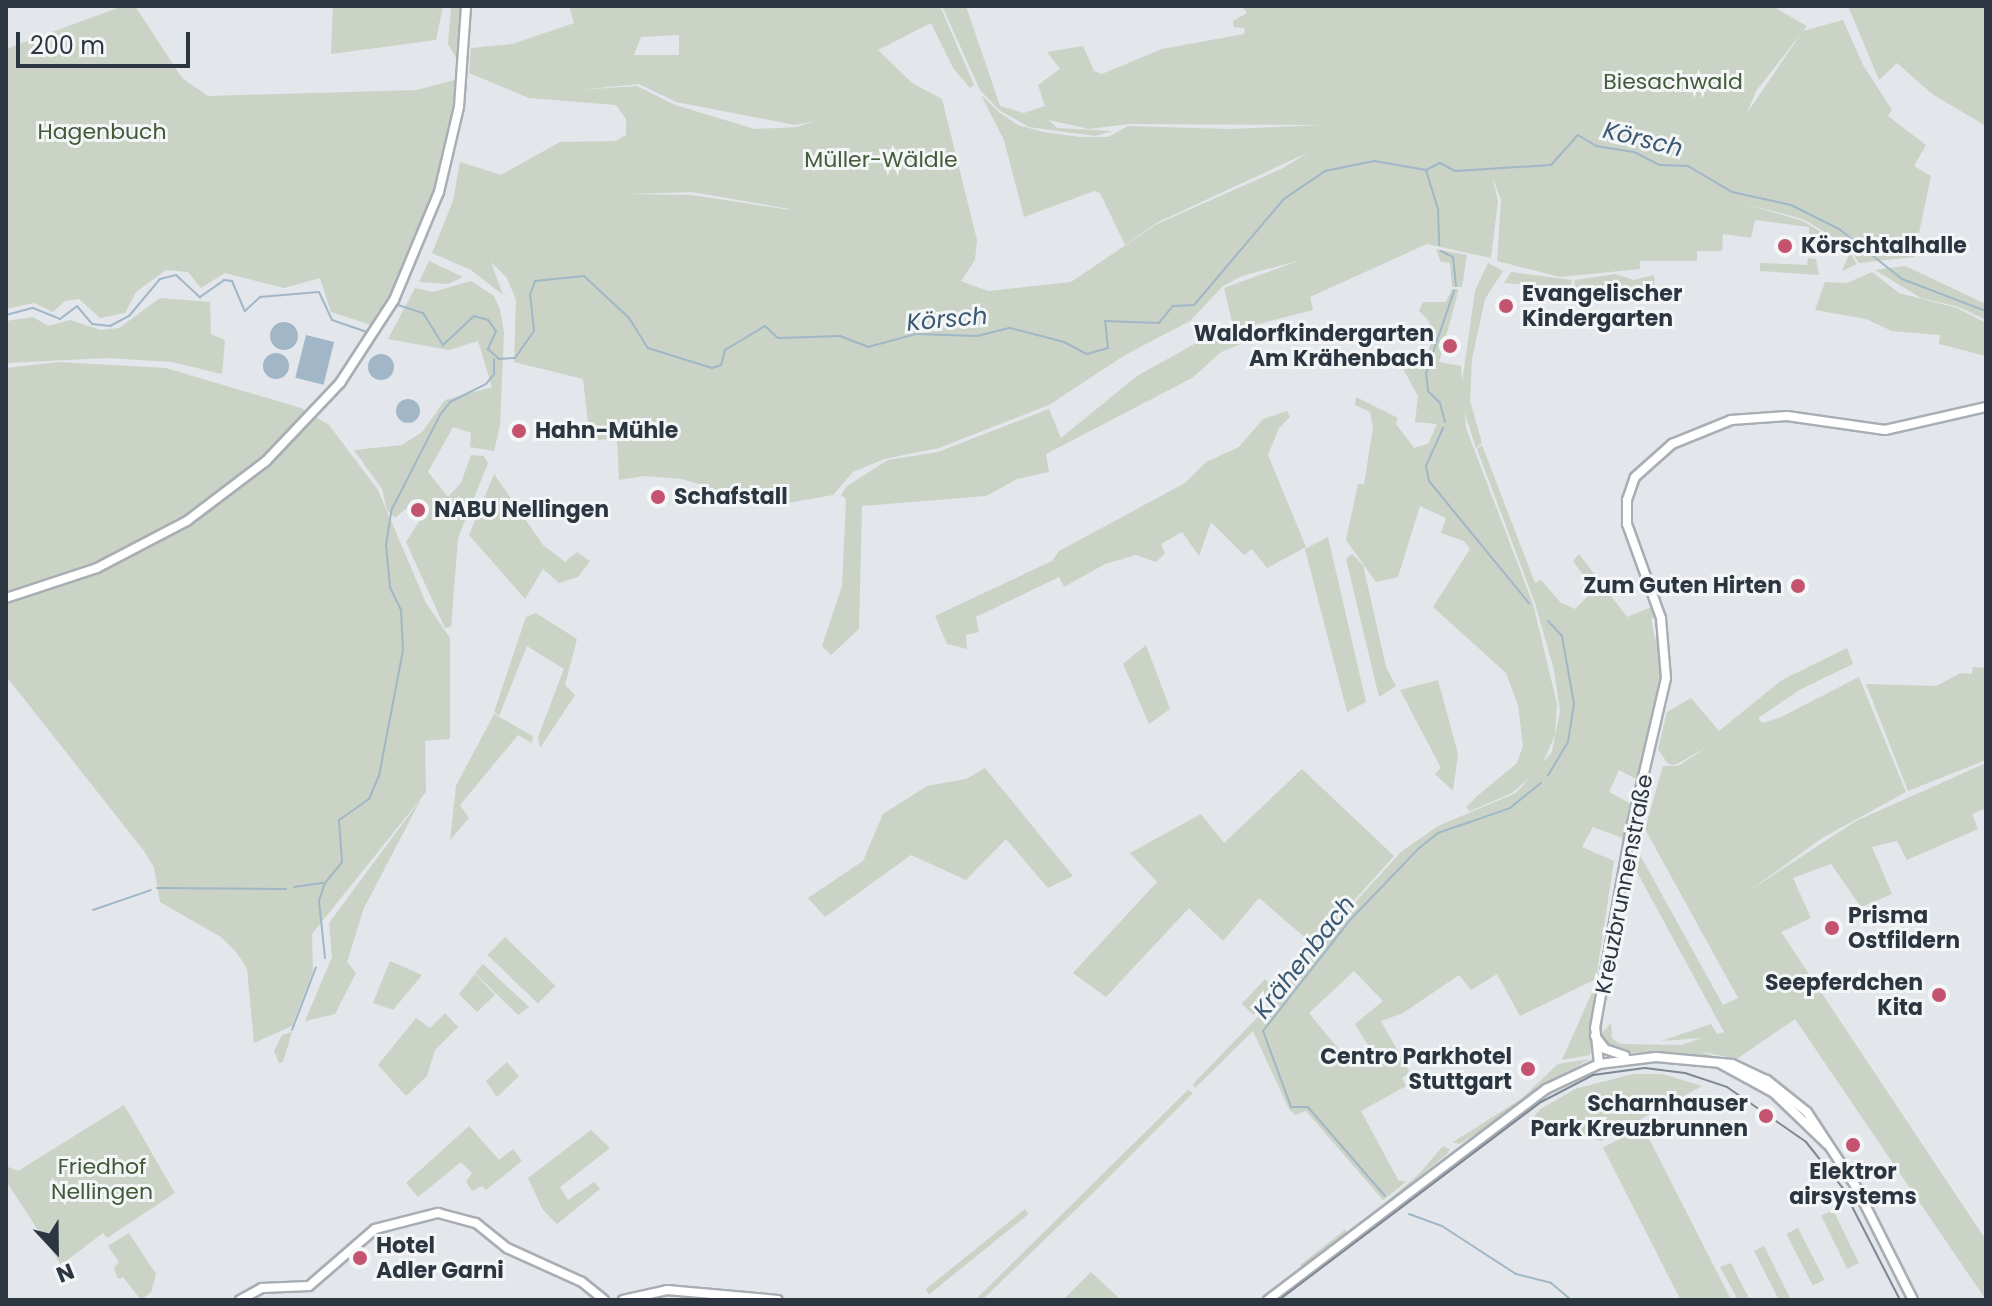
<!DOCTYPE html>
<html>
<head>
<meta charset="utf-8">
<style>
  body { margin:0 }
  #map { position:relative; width:1992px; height:1306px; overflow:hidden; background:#e3e6ea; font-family:Poppins,sans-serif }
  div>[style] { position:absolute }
  .green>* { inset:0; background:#cad3c5; transform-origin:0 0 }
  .water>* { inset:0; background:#a1b7c7; transform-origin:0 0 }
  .round { border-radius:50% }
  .stream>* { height:2px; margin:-1px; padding:0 1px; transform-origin:1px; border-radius:1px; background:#a1b7c7 }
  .roads { filter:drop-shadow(2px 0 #a8aeb4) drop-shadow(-2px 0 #a8aeb4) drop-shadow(0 2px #a8aeb4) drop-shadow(0 -2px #a8aeb4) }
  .secondary>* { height:8px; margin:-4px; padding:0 4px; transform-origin:4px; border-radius:4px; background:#fff }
  .tram>* { height:2px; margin:-1px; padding:0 1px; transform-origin:1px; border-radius:1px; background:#7e8892 }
  .dots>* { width:22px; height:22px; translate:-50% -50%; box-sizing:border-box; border:4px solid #f3f5f7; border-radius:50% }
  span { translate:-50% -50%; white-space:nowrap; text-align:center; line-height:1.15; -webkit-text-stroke:6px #f3f5f7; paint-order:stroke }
  .park-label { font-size:22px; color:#445b3a }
  .poi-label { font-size:22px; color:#2c3641; font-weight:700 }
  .left { translate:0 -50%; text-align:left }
  .right { translate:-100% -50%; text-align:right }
  .street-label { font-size:22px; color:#2c3641 }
  .water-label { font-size:24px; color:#395872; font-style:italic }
  .frame { position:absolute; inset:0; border:8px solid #2c3641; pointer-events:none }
  .north { position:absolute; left:16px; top:1210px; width:80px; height:80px; -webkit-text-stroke:6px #f3f5f7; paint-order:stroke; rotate:158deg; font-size:22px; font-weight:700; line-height:32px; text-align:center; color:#2c3641 }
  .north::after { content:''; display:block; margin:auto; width:28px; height:36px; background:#2c3641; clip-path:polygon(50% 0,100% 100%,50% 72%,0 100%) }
  .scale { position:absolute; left:16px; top:32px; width:174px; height:36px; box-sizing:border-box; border:4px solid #2c3641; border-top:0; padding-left:10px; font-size:24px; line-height:28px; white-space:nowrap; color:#2c3641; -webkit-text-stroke:6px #f3f5f7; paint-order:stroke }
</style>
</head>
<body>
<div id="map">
  <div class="green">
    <div style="clip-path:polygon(123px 6px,135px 6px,182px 78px,208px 96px,417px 90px,458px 79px,442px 171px,410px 265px,394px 299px,377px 312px,374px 326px,331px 312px,320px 278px,284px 288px,225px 273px,201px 288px,188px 272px,166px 270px,136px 292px,125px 313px,100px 318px,79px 299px,65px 301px,53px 312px,34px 303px,6px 309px,6px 49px)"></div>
    <div style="clip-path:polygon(333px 6px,443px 6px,436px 40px,331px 54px)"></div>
    <div style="clip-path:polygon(451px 6px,461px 6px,459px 63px,448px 44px)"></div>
    <div style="clip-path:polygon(evenodd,569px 6px,940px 6px,974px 85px,970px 88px,953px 68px,931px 23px,878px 50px,912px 83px,942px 99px,977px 240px,975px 260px,961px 281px,988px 291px,1071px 282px,1157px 224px,1283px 168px,1309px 152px,1158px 222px,1125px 245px,1100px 193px,1094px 191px,1024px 217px,1004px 140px,981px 95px,1000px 113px,1018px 125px,1043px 132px,1080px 137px,1108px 137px,1128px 126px,1229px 129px,1322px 125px,1129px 124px,1089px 129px,1049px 120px,1057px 128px,1112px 131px,1095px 136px,1029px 127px,999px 110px,980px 90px,942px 6px,966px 6px,1000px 106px,1024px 113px,1045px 106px,1038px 85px,1060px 69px,1047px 52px,1083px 46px,1094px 71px,1102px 74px,1162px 49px,1244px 34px,1245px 28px,1234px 27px,1233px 21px,1247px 13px,1242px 6px,1772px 6px,1807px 26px,1756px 91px,1747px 113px,1803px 31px,1843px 20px,1863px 65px,1892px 110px,1888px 116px,1926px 145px,1914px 166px,1931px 176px,1914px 257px,1859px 263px,1849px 247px,1803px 219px,1741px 203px,1803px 221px,1847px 248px,1857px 264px,1842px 271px,1849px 254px,1831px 248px,1831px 242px,1809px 240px,1809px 227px,1755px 220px,1751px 238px,1723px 234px,1722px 251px,1697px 251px,1697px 261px,1640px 261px,1640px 269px,1560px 277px,1497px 261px,1501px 200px,1492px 175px,1498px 201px,1491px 258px,1427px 244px,1310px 297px,1313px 310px,1234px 330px,1224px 288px,1301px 260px,1242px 276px,1223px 286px,1190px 321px,1125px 355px,1049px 405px,939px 448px,884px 459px,853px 472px,833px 495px,771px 506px,682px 479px,644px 476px,619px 480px,617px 439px,590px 440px,583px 379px,514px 362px,516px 300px,507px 278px,491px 262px,503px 295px,471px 270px,432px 253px,453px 201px,460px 162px,501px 175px,560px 142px,616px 141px,626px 135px,626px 119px,616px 105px,529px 98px,469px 73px,471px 48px,512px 44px,574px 23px,569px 6px,679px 35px,679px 55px,634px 55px,641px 37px,679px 35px,569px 6px,639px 84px,676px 102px,795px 125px,814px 121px,797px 127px,755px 129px,675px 105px,637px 86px,578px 90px,639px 84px,569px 6px,692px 192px,790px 209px,791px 210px,691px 195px,627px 194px,692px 192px)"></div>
    <div style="clip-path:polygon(1848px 6px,1986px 6px,1986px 126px,1932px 94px,1897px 63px,1879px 80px)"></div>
    <div style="clip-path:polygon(1436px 249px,1467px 255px,1462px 287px,1452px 287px,1450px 263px,1441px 262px)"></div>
    <div style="clip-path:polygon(1808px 258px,1816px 259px,1819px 275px,1760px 271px,1760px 263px,1807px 265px)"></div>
    <div style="clip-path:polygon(429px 261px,463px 277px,448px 284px,419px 282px)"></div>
    <div style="clip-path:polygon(1488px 263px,1503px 271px,1485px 299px,1472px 359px,1470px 401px,1482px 443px,1476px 448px,1463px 407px,1462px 383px,1475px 291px)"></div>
    <div style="clip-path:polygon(1905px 266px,1986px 304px,1986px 320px,1959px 307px,1921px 298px,1875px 270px)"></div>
    <div style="clip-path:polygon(1511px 272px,1572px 280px,1569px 295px,1549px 286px,1504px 283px)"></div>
    <div style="clip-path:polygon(1872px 272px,1899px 293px,1957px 308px,1986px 323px,1986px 356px,1939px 344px,1940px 335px,1892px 331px,1866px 319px,1815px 310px,1825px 282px,1847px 283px)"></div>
    <div style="clip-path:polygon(1615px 274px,1634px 280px,1654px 275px,1655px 288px,1570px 302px,1575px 280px)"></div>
    <div style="clip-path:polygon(471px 281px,494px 296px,500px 309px,504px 333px,500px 426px,494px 451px,470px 447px,471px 433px,453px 427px,428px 472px,448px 497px,461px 483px,471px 455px,484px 456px,488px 463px,458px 538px,451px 627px,445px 628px,406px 542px,429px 506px,423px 500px,415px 501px,395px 518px,387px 510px,382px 489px,354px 450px,402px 445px,422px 432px,445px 400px,492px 387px,478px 341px,449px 350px,388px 339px,415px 288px,433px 292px)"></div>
    <div style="clip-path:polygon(1452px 289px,1458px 289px,1457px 296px,1439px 362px,1461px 366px,1466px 428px,1533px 604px,1557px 704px,1555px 735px,1541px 767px,1512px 793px,1470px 811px,1466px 807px,1476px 797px,1517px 763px,1523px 746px,1518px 705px,1506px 673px,1433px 607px,1470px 549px,1464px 541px,1441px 533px,1446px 518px,1420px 506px,1398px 577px,1376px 582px,1346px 540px,1358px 484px,1364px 484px,1373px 428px,1370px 412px,1355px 405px,1356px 397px,1398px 418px,1396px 424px,1414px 448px,1428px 444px,1437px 424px,1415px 422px,1418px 396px,1402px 367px,1427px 353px,1431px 344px,1429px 321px,1419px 311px,1423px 302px,1446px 302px)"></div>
    <div style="clip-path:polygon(160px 298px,210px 302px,211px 334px,225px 340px,222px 374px,172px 362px,107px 358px,6px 363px,6px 321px,33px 317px,48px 326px,70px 320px,101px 330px,119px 328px)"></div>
    <div style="clip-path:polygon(1225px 327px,1246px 331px,1248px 341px,1221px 352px,1192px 378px,1046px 454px,1049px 472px,1017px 479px,986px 496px,862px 506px,859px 629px,831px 655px,822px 646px,842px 586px,846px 499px,841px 495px,847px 486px,888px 460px,938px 452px,1049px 409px,1061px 438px,1137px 376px)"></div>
    <div style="clip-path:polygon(59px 362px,166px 368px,301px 408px,329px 425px,378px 490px,426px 603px,450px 638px,450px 739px,425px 741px,426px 792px,312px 934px,313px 971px,292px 1026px,254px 1043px,247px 969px,237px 953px,221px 937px,160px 902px,154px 867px,144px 851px,6px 676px,6px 602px,80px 579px,198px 522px,175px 521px,96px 562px,6px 591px,6px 368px)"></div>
    <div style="clip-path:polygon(1287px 411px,1290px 417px,1279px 428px,1268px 455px,1306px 547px,1267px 568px,1252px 549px,1244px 555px,1211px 522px,1199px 556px,1182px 532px,1161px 544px,1165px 553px,1156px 562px,1136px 555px,1105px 564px,1064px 587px,1059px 577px,976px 617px,979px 632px,966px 635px,967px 649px,947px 644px,935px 616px,1052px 561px,1059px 551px,1185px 483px,1206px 462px,1239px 447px,1263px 419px)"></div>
    <div style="clip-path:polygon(evenodd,1482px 445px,1535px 583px,1541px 580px,1561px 603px,1575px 609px,1588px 596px,1580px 589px,1588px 582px,1573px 561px,1579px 554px,1627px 617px,1654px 606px,1656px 617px,1651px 619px,1655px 639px,1659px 638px,1663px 677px,1641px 774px,1636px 779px,1619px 770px,1609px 792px,1633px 805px,1623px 853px,1622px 838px,1593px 827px,1582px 847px,1614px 861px,1596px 979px,1520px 1016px,1497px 974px,1471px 990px,1459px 975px,1403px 1013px,1381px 1021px,1410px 1073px,1402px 1078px,1406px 1086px,1361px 1111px,1398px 1180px,1406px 1182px,1383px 1200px,1306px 1111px,1295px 1115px,1289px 1109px,1253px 1031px,1195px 1088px,1193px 1084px,1279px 995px,1325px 935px,1401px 852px,1438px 826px,1516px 793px,1552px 752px,1560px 711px,1554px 670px,1535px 603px,1477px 449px,1482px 445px,1354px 971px,1383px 1001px,1355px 1024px,1372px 1052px,1353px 1067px,1309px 1013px,1354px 971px)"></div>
    <div style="clip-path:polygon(494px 474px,543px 545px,565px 562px,577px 552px,590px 561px,578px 577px,559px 583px,543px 569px,525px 599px,469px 535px)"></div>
    <div style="clip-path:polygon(1328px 537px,1366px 702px,1347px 712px,1305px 549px)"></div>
    <div style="clip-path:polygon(1352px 554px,1363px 565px,1386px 667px,1396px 686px,1379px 697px,1346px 559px)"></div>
    <div style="clip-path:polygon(536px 613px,577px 639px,565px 685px,575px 695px,540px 748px,538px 737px,564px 669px,527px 646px,499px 716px,494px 712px,526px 617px)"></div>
    <div style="clip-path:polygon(1146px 645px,1170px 709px,1149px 724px,1123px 664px)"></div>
    <div style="clip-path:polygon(1847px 648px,1853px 664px,1801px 689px,1758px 718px,1762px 723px,1779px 718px,1859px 677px,1906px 792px,1822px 838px,1749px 891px,1856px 821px,1986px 763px,1986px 808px,1972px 814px,1978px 829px,1907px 860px,1897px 841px,1872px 847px,1892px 894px,1861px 907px,1831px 864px,1793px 878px,1811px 918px,1781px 932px,1986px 1240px,1986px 1300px,1795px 1019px,1737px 1059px,1699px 1051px,1734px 1063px,1706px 1056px,1624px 1052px,1608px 1048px,1599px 1036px,1603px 1014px,1602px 1033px,1611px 1023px,1612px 1038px,1620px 1044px,1682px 1045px,1702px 1038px,1661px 1041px,1711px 1024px,1717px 1034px,1724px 1032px,1637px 872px,1640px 855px,1723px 1005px,1738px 998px,1645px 829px,1663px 766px,1678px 766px,1709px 746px,1675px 765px,1668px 764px,1658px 749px,1667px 712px,1691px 698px,1719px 731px,1782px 680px)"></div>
    <div style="clip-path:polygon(1973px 667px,1986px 668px,1986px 760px,1908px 791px,1866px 684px,1936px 686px,1961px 673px,1972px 674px)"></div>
    <div style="clip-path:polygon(1438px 680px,1458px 754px,1453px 791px,1435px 774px,1441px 768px,1400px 690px)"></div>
    <div style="clip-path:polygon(494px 714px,533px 736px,532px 743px,518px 735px,460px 805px,469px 818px,450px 840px,456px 786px)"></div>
    <div style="clip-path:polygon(985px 768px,1073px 876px,1048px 888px,1006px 839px,966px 880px,911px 855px,825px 917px,808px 898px,863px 861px,883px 814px,927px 786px,966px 779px)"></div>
    <div style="clip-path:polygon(1302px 769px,1394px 856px,1314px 945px,1259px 898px,1223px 941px,1189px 908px,1106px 997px,1073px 973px,1157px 882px,1130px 853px,1201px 814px,1224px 843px)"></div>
    <div style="clip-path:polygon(421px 799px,364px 908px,347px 962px,356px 973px,335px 1014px,305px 1021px,332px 957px,329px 923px)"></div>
    <div style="left:505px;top:937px;width:70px;height:25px;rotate:44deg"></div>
    <div style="clip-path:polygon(390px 961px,422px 975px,393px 1010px,373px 1003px)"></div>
    <div style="clip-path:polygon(483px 964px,529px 1007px,518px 1015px,475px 973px)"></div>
    <div style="clip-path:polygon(475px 974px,495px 995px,477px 1012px,459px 994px)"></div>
    <div style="left:1265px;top:979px;width:16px;height:34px;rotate:43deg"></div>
    <div style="clip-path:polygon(1599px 988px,1590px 1055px,1562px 1060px,1593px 990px)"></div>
    <div style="clip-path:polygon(445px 1013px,458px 1027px,435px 1050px,427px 1076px,406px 1096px,378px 1065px,416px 1018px,430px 1028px)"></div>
    <div style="clip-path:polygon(292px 1032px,283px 1062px,279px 1063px,274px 1051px,282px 1035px)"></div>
    <div style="clip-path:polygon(1589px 1059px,1460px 1144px,1453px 1142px,1521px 1099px,1558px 1064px)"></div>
    <div style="clip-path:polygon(507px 1062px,519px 1076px,497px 1097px,486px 1081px)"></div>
    <div style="clip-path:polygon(1633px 1074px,1662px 1074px,1702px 1086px,1601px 1141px,1532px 1120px,1539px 1110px,1575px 1089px)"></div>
    <div style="clip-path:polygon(1188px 1090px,1193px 1093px,1095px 1191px,982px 1300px,975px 1300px)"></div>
    <div style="clip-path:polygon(124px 1105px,175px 1193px,107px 1238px,103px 1233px,61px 1265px,6px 1181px,6px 1166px,18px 1171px)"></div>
    <div style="clip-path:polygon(469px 1126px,499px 1160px,513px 1149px,522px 1161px,486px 1190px,482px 1186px,472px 1191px,466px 1181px,472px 1173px,461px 1162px,418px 1197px,406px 1183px)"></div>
    <div style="left:1643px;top:1127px;width:194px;height:45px;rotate:63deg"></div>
    <div style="clip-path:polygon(591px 1130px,610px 1148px,560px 1187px,568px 1200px,594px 1182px,600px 1189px,557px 1224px,543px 1210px,528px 1178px)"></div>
    <div style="clip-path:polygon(1443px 1146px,1450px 1149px,1447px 1154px,1357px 1227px,1420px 1173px)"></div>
    <div style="left:1025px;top:1209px;width:6px;height:128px;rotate:51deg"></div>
    <div style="left:1833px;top:1210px;width:59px;height:13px;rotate:64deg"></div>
    <div style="left:1798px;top:1228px;width:58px;height:13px;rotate:63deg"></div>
    <div style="clip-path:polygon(1346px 1229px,1346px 1236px,1304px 1270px,1300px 1265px)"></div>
    <div style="clip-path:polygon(129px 1233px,156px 1274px,151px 1292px,141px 1300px,123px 1277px,118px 1279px,114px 1268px,119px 1262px,108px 1246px)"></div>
    <div style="clip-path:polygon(1764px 1246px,1790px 1298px,1786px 1300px,1779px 1300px,1754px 1251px)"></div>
    <div style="clip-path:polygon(1731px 1263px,1744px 1289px,1750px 1300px,1738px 1300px,1720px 1267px)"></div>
    <div style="clip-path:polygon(1091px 1272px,1121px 1300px,1063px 1300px)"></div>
  </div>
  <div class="water">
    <div class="round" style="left:270px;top:322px;width:28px;height:28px"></div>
    <div style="left:306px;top:335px;width:29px;height:44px;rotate:14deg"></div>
    <div class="round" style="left:263px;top:353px;width:26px;height:26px"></div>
    <div class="round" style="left:368px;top:354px;width:26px;height:26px"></div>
    <div class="round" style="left:396px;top:399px;width:24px;height:24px"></div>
  </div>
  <div class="stream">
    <div style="left:1426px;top:170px;width:41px;rotate:72.9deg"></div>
    <div style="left:1438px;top:209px;width:36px;rotate:88deg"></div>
    <div style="left:1441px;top:251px;width:13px;rotate:27deg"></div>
    <div style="left:1453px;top:257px;width:29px;rotate:84deg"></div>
    <div style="left:395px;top:304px;width:29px;rotate:18deg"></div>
    <div style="left:423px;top:313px;width:38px;rotate:58deg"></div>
    <div style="left:443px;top:345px;width:42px;rotate:-43.1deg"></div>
    <div style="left:474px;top:316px;width:15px;rotate:16deg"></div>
    <div style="left:488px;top:320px;width:14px;rotate:54deg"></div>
    <div style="left:496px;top:331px;width:20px;rotate:114deg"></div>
    <div style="left:488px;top:349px;width:15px;rotate:42deg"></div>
    <div style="left:499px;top:359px;width:16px;rotate:-4deg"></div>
    <div style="left:515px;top:358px;width:33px;rotate:-55deg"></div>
    <div style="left:534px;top:331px;width:36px;rotate:-96deg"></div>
    <div style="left:530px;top:295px;width:15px;rotate:-70deg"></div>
    <div style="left:535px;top:281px;width:49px;rotate:-5.8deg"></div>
    <div style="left:584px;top:276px;width:62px;rotate:43deg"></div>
    <div style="left:629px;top:318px;width:36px;rotate:58deg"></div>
    <div style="left:648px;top:348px;width:67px;rotate:17.4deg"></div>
    <div style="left:712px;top:368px;width:9px;rotate:-18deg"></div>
    <div style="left:721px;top:365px;width:16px;rotate:-75deg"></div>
    <div style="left:725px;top:350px;width:47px;rotate:-31deg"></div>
    <div style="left:765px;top:326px;width:18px;rotate:43deg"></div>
    <div style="left:778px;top:338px;width:62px;rotate:-1.8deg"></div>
    <div style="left:840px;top:336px;width:30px;rotate:21deg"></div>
    <div style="left:868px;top:347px;width:50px;rotate:-15.2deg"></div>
    <div style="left:916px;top:334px;width:61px;rotate:1.9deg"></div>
    <div style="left:977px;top:336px;width:34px;rotate:-14deg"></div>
    <div style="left:1010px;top:328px;width:56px;rotate:14.5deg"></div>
    <div style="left:1064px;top:342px;width:26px;rotate:28deg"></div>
    <div style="left:1087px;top:354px;width:22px;rotate:-16deg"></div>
    <div style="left:1108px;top:348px;width:27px;rotate:-96deg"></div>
    <div style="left:1105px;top:321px;width:54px;rotate:2.1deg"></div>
    <div style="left:1159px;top:323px;width:22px;rotate:-51deg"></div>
    <div style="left:1173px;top:306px;width:21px;rotate:-3deg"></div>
    <div style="left:1194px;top:305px;width:139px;rotate:-49.7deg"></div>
    <div style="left:1284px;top:199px;width:50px;rotate:-34.3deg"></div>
    <div style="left:1325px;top:171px;width:50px;rotate:-11.5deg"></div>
    <div style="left:1374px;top:161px;width:53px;rotate:9.8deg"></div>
    <div style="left:1426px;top:170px;width:16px;rotate:-27deg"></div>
    <div style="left:1440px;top:163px;width:17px;rotate:28deg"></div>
    <div style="left:1455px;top:171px;width:96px;rotate:-3.6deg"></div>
    <div style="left:1551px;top:165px;width:40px;rotate:-48deg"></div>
    <div style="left:1578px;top:135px;width:21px;rotate:31deg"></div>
    <div style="left:1596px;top:146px;width:38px;rotate:9deg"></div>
    <div style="left:1634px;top:152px;width:29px;rotate:27deg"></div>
    <div style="left:1660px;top:165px;width:28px;rotate:2deg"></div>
    <div style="left:1688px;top:166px;width:51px;rotate:30.6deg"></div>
    <div style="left:1732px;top:192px;width:60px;rotate:12.4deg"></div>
    <div style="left:1791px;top:205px;width:54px;rotate:26.6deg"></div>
    <div style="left:1839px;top:229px;width:80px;rotate:38.4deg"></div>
    <div style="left:1902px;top:279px;width:90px;rotate:20.9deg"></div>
    <div style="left:6px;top:315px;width:28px;rotate:-15deg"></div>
    <div style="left:33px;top:308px;width:29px;rotate:22deg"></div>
    <div style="left:60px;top:319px;width:21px;rotate:-37deg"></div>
    <div style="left:77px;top:306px;width:23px;rotate:50deg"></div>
    <div style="left:92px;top:324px;width:18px;rotate:6deg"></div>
    <div style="left:110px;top:326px;width:21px;rotate:-28deg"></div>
    <div style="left:129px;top:316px;width:48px;rotate:-50deg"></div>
    <div style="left:160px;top:279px;width:16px;rotate:-14deg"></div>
    <div style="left:176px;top:275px;width:33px;rotate:43deg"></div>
    <div style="left:200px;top:297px;width:29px;rotate:-35deg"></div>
    <div style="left:224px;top:280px;width:8px;rotate:7deg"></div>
    <div style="left:232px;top:281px;width:33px;rotate:67deg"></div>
    <div style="left:245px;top:311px;width:21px;rotate:-43deg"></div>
    <div style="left:260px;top:297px;width:59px;rotate:-4.8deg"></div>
    <div style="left:319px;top:292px;width:31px;rotate:65deg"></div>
    <div style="left:332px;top:320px;width:40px;rotate:18.9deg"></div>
    <div style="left:1445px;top:422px;width:20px;rotate:-105deg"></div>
    <div style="left:1440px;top:403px;width:17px;rotate:-135deg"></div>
    <div style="left:1428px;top:391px;width:18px;rotate:-96deg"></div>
    <div style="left:1426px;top:373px;width:87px;rotate:-71.1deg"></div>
    <div style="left:1443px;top:428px;width:42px;rotate:114.1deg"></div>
    <div style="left:1426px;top:466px;width:15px;rotate:79deg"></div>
    <div style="left:1429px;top:481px;width:158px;rotate:50.7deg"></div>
    <div style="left:1548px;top:621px;width:21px;rotate:47deg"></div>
    <div style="left:1562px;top:636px;width:69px;rotate:80deg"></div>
    <div style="left:1574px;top:704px;width:38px;rotate:99deg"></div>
    <div style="left:1568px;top:742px;width:39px;rotate:121deg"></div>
    <div style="left:294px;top:887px;width:30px;rotate:-8deg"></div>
    <div style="left:157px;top:888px;width:129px;rotate:0.4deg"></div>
    <div style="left:93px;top:910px;width:61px;rotate:-19deg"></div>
    <div style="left:325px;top:958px;width:57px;rotate:-96deg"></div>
    <div style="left:319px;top:901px;width:19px;rotate:-72deg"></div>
    <div style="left:325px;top:883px;width:27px;rotate:-51deg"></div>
    <div style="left:342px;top:862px;width:42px;rotate:-94.1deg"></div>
    <div style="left:339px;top:820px;width:37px;rotate:-35deg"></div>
    <div style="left:369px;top:799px;width:25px;rotate:-67deg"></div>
    <div style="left:379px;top:776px;width:128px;rotate:-79.2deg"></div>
    <div style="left:403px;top:650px;width:40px;rotate:-92.9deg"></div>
    <div style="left:401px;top:610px;width:25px;rotate:-116deg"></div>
    <div style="left:390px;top:587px;width:42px;rotate:-95.4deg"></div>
    <div style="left:386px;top:545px;width:36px;rotate:-81deg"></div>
    <div style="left:392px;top:509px;width:106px;rotate:-62.9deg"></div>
    <div style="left:440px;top:415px;width:16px;rotate:-52deg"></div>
    <div style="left:450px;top:402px;width:40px;rotate:-26.6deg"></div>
    <div style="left:486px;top:384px;width:13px;rotate:-51deg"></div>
    <div style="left:494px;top:374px;width:15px;rotate:-90deg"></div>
    <div style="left:292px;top:1030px;width:67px;rotate:-69.1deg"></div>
    <div style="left:1385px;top:1196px;width:118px;rotate:-130.9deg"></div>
    <div style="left:1308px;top:1107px;width:17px;rotate:180deg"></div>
    <div style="left:1291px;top:1107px;width:81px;rotate:-110.2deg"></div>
    <div style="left:1263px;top:1031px;width:141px;rotate:-51.9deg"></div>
    <div style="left:1350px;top:920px;width:100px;rotate:-46.2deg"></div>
    <div style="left:1419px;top:848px;width:24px;rotate:-38deg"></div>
    <div style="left:1438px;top:833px;width:76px;rotate:-19.1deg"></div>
    <div style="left:1510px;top:808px;width:40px;rotate:-39deg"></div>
    <div style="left:1409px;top:1214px;width:35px;rotate:20deg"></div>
    <div style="left:1442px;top:1226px;width:88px;rotate:33deg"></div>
    <div style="left:1516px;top:1274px;width:36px;rotate:14deg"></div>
    <div style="left:1551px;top:1283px;width:26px;rotate:40deg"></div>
  </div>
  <div class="roads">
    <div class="secondary">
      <div style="left:6px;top:598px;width:96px;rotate:-18.2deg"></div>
      <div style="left:97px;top:568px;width:102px;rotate:-27.6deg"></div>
      <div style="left:187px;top:521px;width:99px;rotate:-37.2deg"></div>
      <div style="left:266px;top:461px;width:108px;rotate:-46.5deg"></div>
      <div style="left:340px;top:383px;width:99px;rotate:-57deg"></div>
      <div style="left:394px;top:300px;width:117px;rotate:-67.4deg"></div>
      <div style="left:439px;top:192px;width:87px;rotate:-76.8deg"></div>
      <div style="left:459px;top:107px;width:101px;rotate:-86deg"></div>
      <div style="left:1595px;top:1036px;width:16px;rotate:52deg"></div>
      <div style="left:1605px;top:1049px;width:21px;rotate:19deg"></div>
      <div style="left:1599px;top:1064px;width:36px;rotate:-96deg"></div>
      <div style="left:1595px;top:1028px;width:198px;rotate:-79.8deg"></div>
      <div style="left:1630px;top:833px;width:159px;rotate:-76.9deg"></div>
      <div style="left:1666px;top:678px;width:60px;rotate:-94.8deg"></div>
      <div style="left:1661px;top:618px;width:100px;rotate:-109.9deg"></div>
      <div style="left:1627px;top:524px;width:24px;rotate:-90deg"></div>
      <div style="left:1627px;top:500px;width:24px;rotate:-71deg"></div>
      <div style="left:1635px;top:477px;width:50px;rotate:-41.7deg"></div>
      <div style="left:1672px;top:444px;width:64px;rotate:-22.1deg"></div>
      <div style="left:1731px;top:420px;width:56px;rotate:-4.1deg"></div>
      <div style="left:1787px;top:416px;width:99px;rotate:8.1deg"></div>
      <div style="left:1885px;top:430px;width:104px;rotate:-12.8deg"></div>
      <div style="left:1721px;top:1064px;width:60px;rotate:28.7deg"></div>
      <div style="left:1774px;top:1093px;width:74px;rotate:43.9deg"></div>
      <div style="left:240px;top:1300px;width:25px;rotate:-29deg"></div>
      <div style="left:262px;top:1288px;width:47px;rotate:-2.4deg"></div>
      <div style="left:309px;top:1286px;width:87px;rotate:-40.8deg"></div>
      <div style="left:375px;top:1229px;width:65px;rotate:-14.3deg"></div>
      <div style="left:438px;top:1213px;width:39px;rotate:15deg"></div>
      <div style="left:476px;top:1223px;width:40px;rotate:39deg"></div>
      <div style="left:507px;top:1248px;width:82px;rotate:24.4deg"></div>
      <div style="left:582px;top:1282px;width:28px;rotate:39deg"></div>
      <div style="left:623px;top:1300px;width:45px;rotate:-12.8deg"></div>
      <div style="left:667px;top:1290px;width:111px;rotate:5.1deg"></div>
      <div style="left:1268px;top:1300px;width:349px;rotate:-37.2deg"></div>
      <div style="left:1546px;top:1089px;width:59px;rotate:-25.3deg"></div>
      <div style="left:1599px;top:1064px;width:57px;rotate:-7deg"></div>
      <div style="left:1656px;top:1057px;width:76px;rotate:5.3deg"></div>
      <div style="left:1732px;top:1064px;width:38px;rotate:25deg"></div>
      <div style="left:1767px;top:1080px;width:51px;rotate:38.7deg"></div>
      <div style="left:1807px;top:1112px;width:87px;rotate:56.7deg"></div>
      <div style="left:1855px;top:1185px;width:129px;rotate:63.2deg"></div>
    </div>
  </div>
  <div class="tram">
    <div style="left:1279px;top:1300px;width:328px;rotate:-37.1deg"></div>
    <div style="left:1541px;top:1102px;width:59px;rotate:-27.4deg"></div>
    <div style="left:1593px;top:1075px;width:52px;rotate:-7.7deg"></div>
    <div style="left:1645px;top:1068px;width:40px;rotate:7.1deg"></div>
    <div style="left:1685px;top:1073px;width:44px;rotate:18.4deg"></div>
    <div style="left:1727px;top:1087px;width:96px;rotate:34.8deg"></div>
    <div style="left:1806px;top:1142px;width:58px;rotate:51.3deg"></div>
    <div style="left:1842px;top:1187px;width:127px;rotate:62.8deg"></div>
  </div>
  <div class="dots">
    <div style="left:1785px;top:246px;background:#c45370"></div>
    <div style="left:1506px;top:306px;background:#c45370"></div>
    <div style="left:1450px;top:346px;background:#c45370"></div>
    <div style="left:519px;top:431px;background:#c45370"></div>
    <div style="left:658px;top:497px;background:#c45370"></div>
    <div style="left:418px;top:510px;background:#c45370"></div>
    <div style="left:1798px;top:586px;background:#c45370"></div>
    <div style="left:1832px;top:928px;background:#c45370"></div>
    <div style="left:1939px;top:995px;background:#c45370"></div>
    <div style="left:1528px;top:1069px;background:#c45370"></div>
    <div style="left:1766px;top:1116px;background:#c45370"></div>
    <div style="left:1853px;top:1145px;background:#c45370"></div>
    <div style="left:360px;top:1258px;background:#c45370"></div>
  </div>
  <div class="park-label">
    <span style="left:1673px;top:82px">Biesachwald</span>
    <span style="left:102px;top:132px">Hagenbuch</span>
    <span style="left:881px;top:160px">Müller-Wäldle</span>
    <span style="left:102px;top:1179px">Friedhof<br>Nellingen</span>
  </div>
  <div class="poi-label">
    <span class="left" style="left:1801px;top:246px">Körschtalhalle</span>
    <span class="left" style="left:1522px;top:306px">Evangelischer<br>Kindergarten</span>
    <span class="right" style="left:1434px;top:346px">Waldorfkindergarten<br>Am Krähenbach</span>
    <span class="left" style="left:535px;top:431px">Hahn-Mühle</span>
    <span class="left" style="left:674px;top:497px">Schafstall</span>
    <span class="left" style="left:434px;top:510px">NABU Nellingen</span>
    <span class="right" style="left:1782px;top:586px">Zum Guten Hirten</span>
    <span class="left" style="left:1848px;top:928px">Prisma<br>Ostfildern</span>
    <span class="right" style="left:1923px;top:995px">Seepferdchen<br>Kita</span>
    <span class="right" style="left:1512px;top:1069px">Centro Parkhotel<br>Stuttgart</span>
    <span class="right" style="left:1748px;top:1116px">Scharnhauser<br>Park Kreuzbrunnen</span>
    <span style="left:1853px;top:1184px">Elektror<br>airsystems</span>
    <span class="left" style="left:376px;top:1258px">Hotel<br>Adler Garni</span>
  </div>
  <div class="street-label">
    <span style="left:1624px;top:884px;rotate:-79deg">Kreuzbrunnenstraße</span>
  </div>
  <div class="water-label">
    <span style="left:1643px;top:139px;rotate:14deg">Körsch</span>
    <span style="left:947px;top:319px;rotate:-5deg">Körsch</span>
    <span style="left:1304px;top:957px;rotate:-52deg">Krähenbach</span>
  </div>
  <div class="frame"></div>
  <div class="north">N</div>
  <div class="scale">200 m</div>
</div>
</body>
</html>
